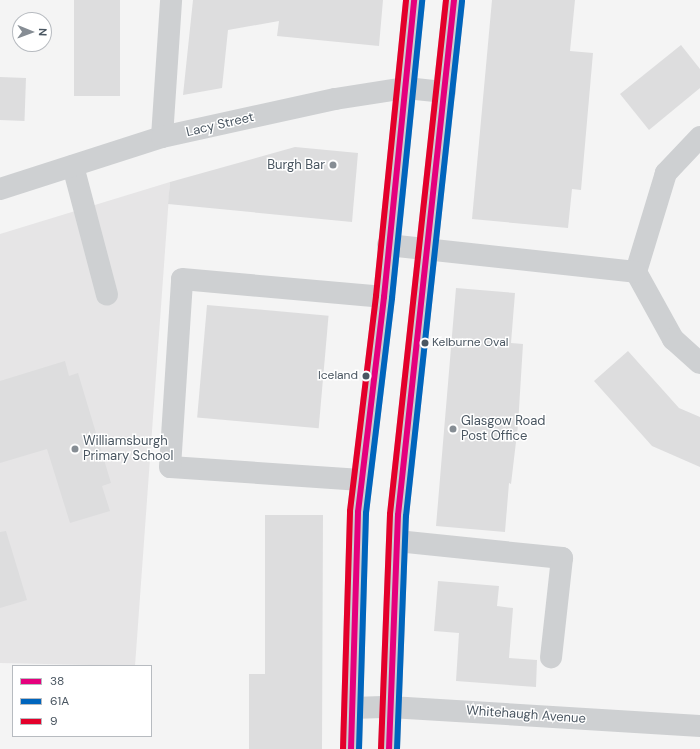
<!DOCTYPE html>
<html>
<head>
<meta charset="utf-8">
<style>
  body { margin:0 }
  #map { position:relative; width:700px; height:749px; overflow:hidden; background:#f4f4f4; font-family:"DM Sans",sans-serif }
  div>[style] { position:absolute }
  .education>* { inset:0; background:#e6e5e6 }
  .building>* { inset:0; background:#ddddde; transform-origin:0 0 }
  .minor>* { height:22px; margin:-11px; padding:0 11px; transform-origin:11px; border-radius:11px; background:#ced0d2 }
  .major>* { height:22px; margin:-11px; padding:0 11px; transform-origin:11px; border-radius:11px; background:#caced1 }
  .bus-1>* { height:6px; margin:-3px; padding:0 3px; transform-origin:3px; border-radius:3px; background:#e5007d }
  .bus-2>* { height:6px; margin:-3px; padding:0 3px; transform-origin:3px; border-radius:3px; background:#0065bd }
  .bus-3>* { height:6px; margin:-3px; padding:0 3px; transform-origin:3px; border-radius:3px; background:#e4002b }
  .dots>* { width:11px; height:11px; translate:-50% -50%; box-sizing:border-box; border:2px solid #fff; border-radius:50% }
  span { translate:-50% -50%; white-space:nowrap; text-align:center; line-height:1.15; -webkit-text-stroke:3px #fff; paint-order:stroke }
  .bus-label { font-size:12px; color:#4a5661 }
  .left { translate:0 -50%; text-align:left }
  .right { translate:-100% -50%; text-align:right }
  .street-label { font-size:13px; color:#4a5661 }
  .poi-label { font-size:13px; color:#4a5661 }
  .legend { position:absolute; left:12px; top:665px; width:140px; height:72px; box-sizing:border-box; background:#fff; border:1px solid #b7bbc0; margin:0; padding:5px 7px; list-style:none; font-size:12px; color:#4a5661 }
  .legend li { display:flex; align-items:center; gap:8px; height:20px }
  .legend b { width:20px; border:1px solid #b7bbc0 }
  .north { position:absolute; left:12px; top:12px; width:40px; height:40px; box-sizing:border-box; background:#fff; border:1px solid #b7bbc0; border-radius:50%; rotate:91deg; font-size:11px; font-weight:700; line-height:16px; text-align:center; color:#4a5661 }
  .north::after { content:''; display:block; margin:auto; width:14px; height:18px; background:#868d94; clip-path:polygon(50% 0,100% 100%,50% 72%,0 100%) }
</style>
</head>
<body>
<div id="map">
  <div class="education">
    <div style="clip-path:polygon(170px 182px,135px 666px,0 663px,0 234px)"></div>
  </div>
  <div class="building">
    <div style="left:74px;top:0;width:46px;height:96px"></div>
    <div style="clip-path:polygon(193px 0,383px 0,379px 46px,277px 36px,279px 21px,228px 30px,222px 88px,183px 95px)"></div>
    <div style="clip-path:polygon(492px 0,575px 0,570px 51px,593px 53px,581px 190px,572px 189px,568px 228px,472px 219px)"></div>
    <div style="clip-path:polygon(681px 45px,700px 69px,700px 88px,649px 130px,620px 94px)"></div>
    <div style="left:0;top:77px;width:26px;height:43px;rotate:2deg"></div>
    <div style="clip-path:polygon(295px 147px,358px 153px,352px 222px,168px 204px,170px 182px)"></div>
    <div style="clip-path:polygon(456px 288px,515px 293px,511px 343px,523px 344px,518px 425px,511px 484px,509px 483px,505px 532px,436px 526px)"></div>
    <div style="left:207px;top:305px;width:122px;height:113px;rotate:5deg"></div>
    <div style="clip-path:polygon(628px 351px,679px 408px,700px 417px,700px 467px,652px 446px,594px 381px)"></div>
    <div style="clip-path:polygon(65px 361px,69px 376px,78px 373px,111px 483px,102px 486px,110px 511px,70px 523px,47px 449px,0 463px,0 381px)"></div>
    <div style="clip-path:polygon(265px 515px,323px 515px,322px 749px,249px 749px,249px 674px,265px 674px)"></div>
    <div style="clip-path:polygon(6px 531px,27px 600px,0 608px,0 532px)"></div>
    <div style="clip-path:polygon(438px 581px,499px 586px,497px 606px,513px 608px,509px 658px,537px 660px,536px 687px,456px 681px,459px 633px,434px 631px)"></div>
  </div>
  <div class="minor">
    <div style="left:162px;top:137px;width:137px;rotate:-86.2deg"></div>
    <div style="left:700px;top:137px;width:50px;rotate:133.4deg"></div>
    <div style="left:666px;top:173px;width:103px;rotate:106.9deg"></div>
    <div style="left:636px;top:272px;width:77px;rotate:61.1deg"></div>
    <div style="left:673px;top:339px;width:36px;rotate:42deg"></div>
    <div style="left:73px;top:166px;width:133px;rotate:75.2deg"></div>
    <div style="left:0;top:189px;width:170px;rotate:-17.8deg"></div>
    <div style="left:162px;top:137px;width:177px;rotate:-12.4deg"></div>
    <div style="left:335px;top:99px;width:72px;rotate:-8.8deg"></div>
    <div style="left:406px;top:88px;width:39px;rotate:6deg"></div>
    <div style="left:388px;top:245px;width:249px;rotate:6.2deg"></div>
    <div style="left:361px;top:480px;width:191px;rotate:-176.1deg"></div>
    <div style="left:170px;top:467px;width:188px;rotate:-86.3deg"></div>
    <div style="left:182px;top:279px;width:203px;rotate:5.1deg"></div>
    <div style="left:397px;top:541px;width:166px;rotate:5.9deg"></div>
    <div style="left:562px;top:558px;width:100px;rotate:96.3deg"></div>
    <div style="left:353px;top:708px;width:37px;rotate:-2deg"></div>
    <div style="left:390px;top:707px;width:311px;rotate:3.5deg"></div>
  </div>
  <div class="major">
    <div style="left:351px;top:749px;width:237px;rotate:-88.3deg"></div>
    <div style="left:358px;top:512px;width:217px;rotate:-83.1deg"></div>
    <div style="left:384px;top:297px;width:299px;rotate:-84.2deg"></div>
    <div style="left:389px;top:749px;width:234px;rotate:-87.8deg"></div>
    <div style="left:398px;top:515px;width:518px;rotate:-83.79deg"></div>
  </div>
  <div class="bus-1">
    <div style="left:351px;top:749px;width:237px;rotate:-88.3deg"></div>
    <div style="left:358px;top:512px;width:217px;rotate:-83.1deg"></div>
    <div style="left:384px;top:297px;width:299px;rotate:-84.2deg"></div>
    <div style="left:389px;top:749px;width:234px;rotate:-87.8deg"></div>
    <div style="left:398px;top:515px;width:518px;rotate:-83.79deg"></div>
  </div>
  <div class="bus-2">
    <div style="left:359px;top:749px;width:236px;rotate:-88.3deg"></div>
    <div style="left:366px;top:513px;width:217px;rotate:-83.1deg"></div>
    <div style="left:392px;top:298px;width:299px;rotate:-84.2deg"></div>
    <div style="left:397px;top:749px;width:233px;rotate:-87.8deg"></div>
    <div style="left:406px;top:516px;width:518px;rotate:-83.79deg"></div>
  </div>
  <div class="bus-3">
    <div style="left:343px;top:749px;width:238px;rotate:-88.3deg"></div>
    <div style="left:350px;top:511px;width:217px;rotate:-83.1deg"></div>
    <div style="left:376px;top:296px;width:298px;rotate:-84.2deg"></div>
    <div style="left:381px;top:749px;width:235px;rotate:-87.8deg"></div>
    <div style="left:390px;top:514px;width:517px;rotate:-83.78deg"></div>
  </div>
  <div class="dots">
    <div style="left:333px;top:165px;background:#868d94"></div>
    <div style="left:425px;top:343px;background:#4a5661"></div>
    <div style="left:366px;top:376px;background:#4a5661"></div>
    <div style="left:453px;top:429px;background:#868d94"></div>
    <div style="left:75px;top:449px;background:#868d94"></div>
  </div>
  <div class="bus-label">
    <span class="left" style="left:432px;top:343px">Kelburne Oval</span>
    <span class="right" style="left:358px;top:376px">Iceland</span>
  </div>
  <div class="street-label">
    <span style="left:220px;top:125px;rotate:-13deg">Lacy Street</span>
    <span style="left:526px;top:715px;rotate:4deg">Whitehaugh Avenue</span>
  </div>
  <div class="poi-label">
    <span class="right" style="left:325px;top:165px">Burgh Bar</span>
    <span class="left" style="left:461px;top:429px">Glasgow Road<br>Post Office</span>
    <span class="left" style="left:83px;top:449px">Williamsburgh<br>Primary School</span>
  </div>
  <ul class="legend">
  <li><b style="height:5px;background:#e5007d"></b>38</li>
  <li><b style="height:5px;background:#0065bd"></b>61A</li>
  <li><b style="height:5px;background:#e4002b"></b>9</li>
  </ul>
  <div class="north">N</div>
</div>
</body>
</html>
